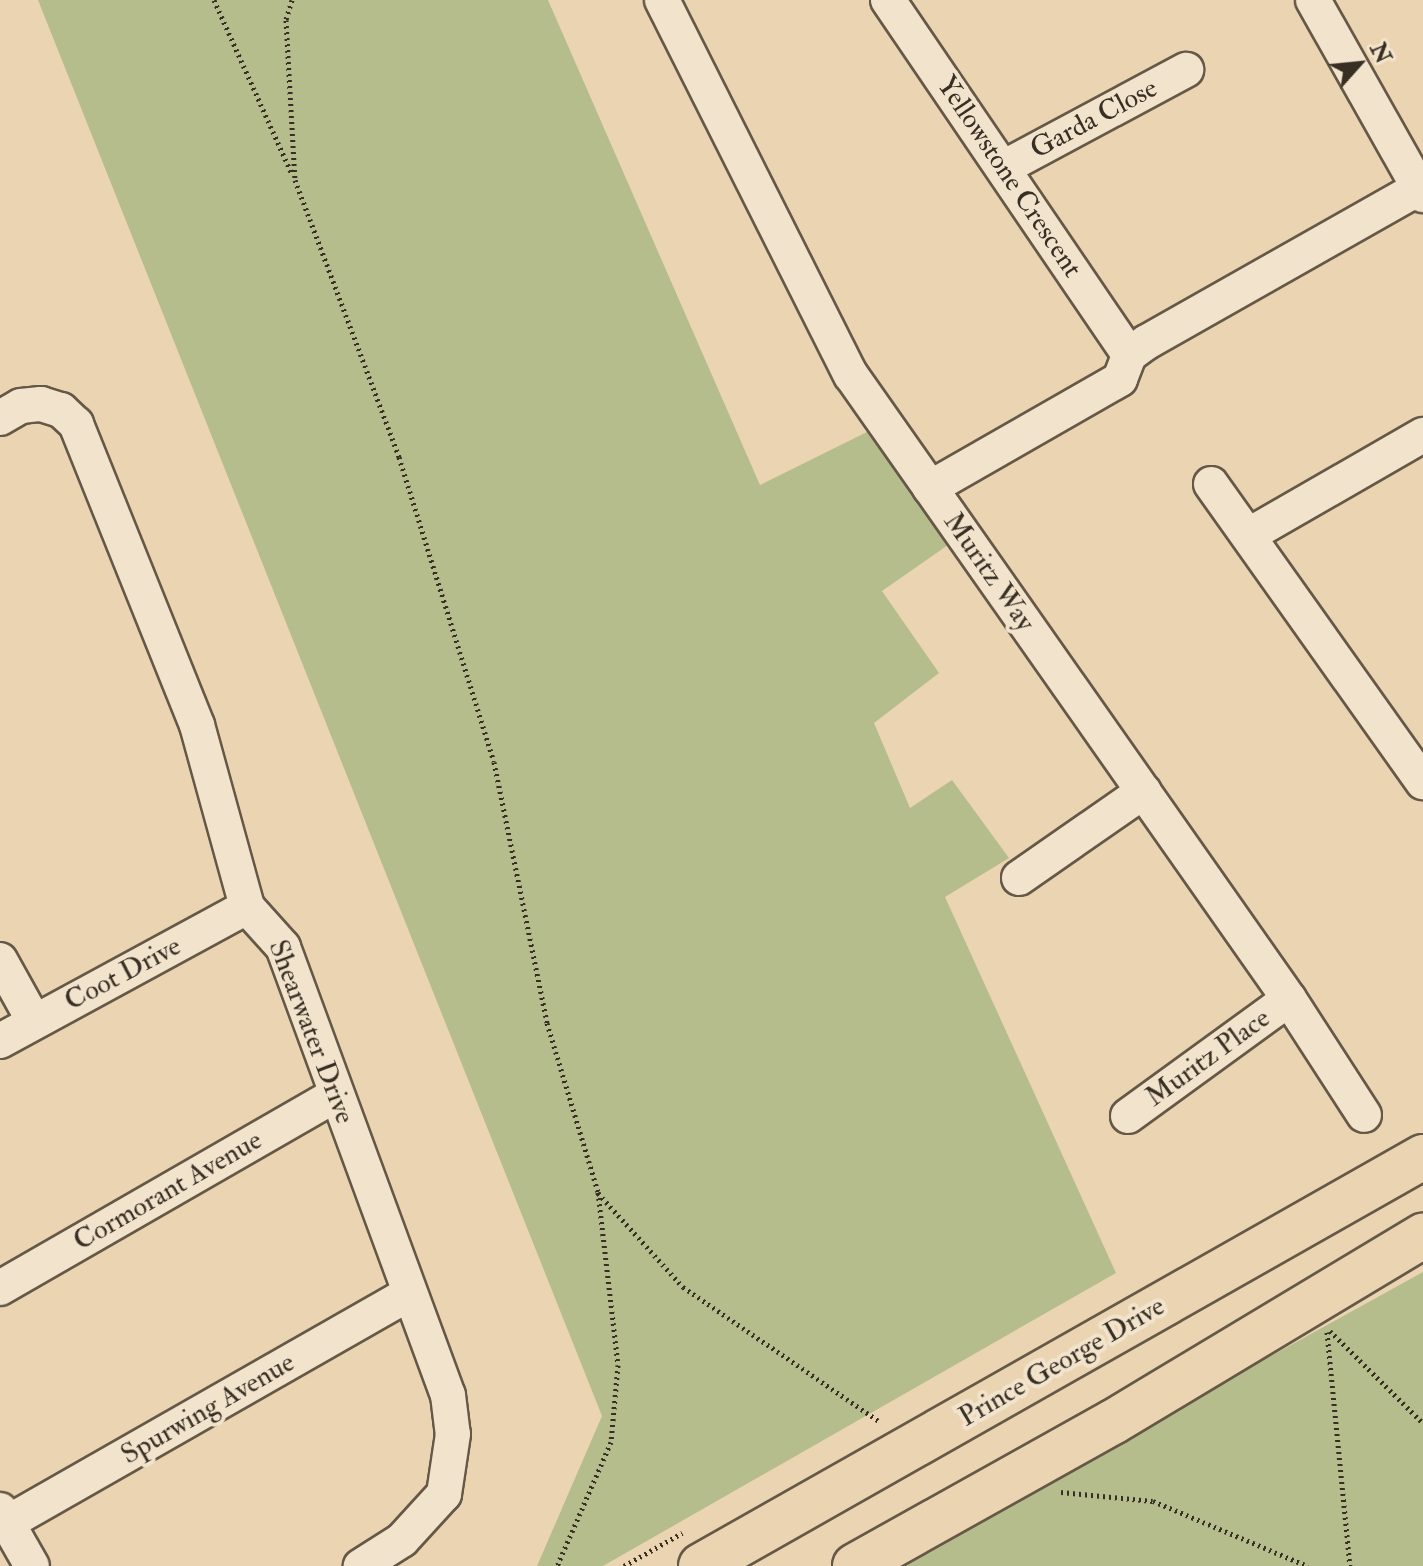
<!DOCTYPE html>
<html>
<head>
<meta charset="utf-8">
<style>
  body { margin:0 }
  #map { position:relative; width:1423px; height:1566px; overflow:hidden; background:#ebd4b1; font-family:"IM FELL Double Pica",serif }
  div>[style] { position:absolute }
  .green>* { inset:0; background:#b6bd8d }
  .path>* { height:5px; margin-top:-2.5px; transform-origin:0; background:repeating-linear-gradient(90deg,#382f24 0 2px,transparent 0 6px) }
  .roads { filter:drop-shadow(2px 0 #655847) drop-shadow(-2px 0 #655847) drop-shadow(0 2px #655847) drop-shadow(0 -2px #655847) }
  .street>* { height:34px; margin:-17px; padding:0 17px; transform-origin:17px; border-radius:17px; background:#f2e3cc }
  .primary>* { height:44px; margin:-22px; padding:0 22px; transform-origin:22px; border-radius:22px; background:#ebd4b1 }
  span { translate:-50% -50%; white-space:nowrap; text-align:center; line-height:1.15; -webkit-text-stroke:8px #f2e3cc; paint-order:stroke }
  .street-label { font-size:28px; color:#382f24 }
  .north { position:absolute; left:1319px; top:24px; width:80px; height:80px; -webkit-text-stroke:6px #f2e3cc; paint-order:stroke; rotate:63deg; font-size:22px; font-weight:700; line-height:32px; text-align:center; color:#382f24 }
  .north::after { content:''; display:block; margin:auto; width:28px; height:36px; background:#382f24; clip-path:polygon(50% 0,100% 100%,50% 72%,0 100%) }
</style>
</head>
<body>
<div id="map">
  <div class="green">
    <div style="clip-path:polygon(38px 0,548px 0,760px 485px,869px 431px,948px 545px,882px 591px,939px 673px,874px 723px,910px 808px,952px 780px,1009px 858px,945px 897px,1116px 1273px,603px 1566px,537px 1566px,602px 1416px)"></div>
    <div style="clip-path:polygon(1423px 1272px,1423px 1566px,899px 1566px,1182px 1405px)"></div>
  </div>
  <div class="path">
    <div style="left:214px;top:0;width:191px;rotate:65.9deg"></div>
    <div style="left:292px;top:0;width:21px;rotate:107deg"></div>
    <div style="left:286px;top:20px;width:160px;rotate:86.8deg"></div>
    <div style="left:295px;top:180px;width:296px;rotate:69.4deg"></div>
    <div style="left:399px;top:457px;width:319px;rotate:72.7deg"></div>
    <div style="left:494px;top:762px;width:266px;rotate:78.5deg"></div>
    <div style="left:547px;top:1023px;width:177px;rotate:73.2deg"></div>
    <div style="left:598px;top:1192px;width:174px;rotate:83.4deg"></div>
    <div style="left:618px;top:1365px;width:77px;rotate:95.2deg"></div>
    <div style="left:611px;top:1442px;width:135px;rotate:113.5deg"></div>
    <div style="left:598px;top:1193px;width:127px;rotate:47.9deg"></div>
    <div style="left:683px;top:1287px;width:239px;rotate:34.4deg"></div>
    <div style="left:1330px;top:1331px;width:131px;rotate:44.7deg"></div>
    <div style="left:1327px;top:1332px;width:235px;rotate:84.4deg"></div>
    <div style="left:1061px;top:1492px;width:92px;rotate:5.6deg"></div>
    <div style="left:1153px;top:1501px;width:168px;rotate:22.8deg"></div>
    <div style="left:624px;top:1566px;width:67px;rotate:-29.6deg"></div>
  </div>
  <div class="roads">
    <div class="street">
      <div style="left:662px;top:0;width:420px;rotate:63.3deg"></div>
      <div style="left:851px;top:375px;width:762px;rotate:54.93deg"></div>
      <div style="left:1289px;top:999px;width:138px;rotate:57.1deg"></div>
      <div style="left:888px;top:0;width:429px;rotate:55.8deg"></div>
      <div style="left:1313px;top:0;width:224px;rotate:60.6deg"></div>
      <div style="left:1003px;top:168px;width:208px;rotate:-28.2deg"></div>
      <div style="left:0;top:418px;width:24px;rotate:-30deg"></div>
      <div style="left:21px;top:406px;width:20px;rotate:-6deg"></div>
      <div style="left:41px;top:404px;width:21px;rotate:17deg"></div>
      <div style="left:61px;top:410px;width:21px;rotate:43deg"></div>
      <div style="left:76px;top:424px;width:324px;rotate:68.1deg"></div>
      <div style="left:197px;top:725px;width:189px;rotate:74.6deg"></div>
      <div style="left:247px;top:907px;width:54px;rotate:48deg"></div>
      <div style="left:283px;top:947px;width:477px;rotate:69.8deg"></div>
      <div style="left:448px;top:1395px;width:39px;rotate:83deg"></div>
      <div style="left:453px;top:1434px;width:61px;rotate:98.5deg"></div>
      <div style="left:444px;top:1494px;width:62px;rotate:132.4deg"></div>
      <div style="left:402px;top:1540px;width:49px;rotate:147.6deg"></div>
      <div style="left:1211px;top:484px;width:366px;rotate:54.6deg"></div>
      <div style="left:930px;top:488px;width:219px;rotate:-29.8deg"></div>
      <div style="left:1120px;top:379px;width:26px;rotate:-69deg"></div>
      <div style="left:1129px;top:355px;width:22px;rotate:-36deg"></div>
      <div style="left:1147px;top:342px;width:317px;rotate:-29.5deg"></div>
      <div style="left:1249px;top:535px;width:201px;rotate:-29.9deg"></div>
      <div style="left:1019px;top:878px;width:152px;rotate:-34.8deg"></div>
      <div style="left:0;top:960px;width:70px;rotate:60.9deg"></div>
      <div style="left:0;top:1041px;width:281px;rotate:-28.5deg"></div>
      <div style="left:1128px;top:1116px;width:199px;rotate:-36deg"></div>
      <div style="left:0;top:1288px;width:387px;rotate:-29.9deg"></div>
      <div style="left:0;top:1510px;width:64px;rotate:60.3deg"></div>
      <div style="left:7px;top:1523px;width:463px;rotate:-29.7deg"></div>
    </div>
    <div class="primary">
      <div style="left:701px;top:1566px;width:830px;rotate:-29.53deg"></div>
      <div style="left:855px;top:1566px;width:295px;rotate:-29.2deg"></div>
      <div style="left:1113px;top:1422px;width:362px;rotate:-31deg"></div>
    </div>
  </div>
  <div class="street-label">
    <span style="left:1094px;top:119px;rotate:-28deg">Garda Close</span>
    <span style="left:1009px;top:177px;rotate:56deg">Yellowstone Crescent</span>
    <span style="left:989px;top:572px;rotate:55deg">Muritz Way</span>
    <span style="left:123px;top:974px;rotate:-28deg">Coot Drive</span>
    <span style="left:311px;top:1032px;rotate:69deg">Shearwater Drive</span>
    <span style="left:1208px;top:1058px;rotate:-36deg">Muritz Place</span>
    <span style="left:168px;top:1191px;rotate:-30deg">Cormorant Avenue</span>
    <span style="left:1062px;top:1362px;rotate:-30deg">Prince George Drive</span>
    <span style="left:208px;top:1409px;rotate:-30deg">Spurwing Avenue</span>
  </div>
  <div class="north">N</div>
</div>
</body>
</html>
